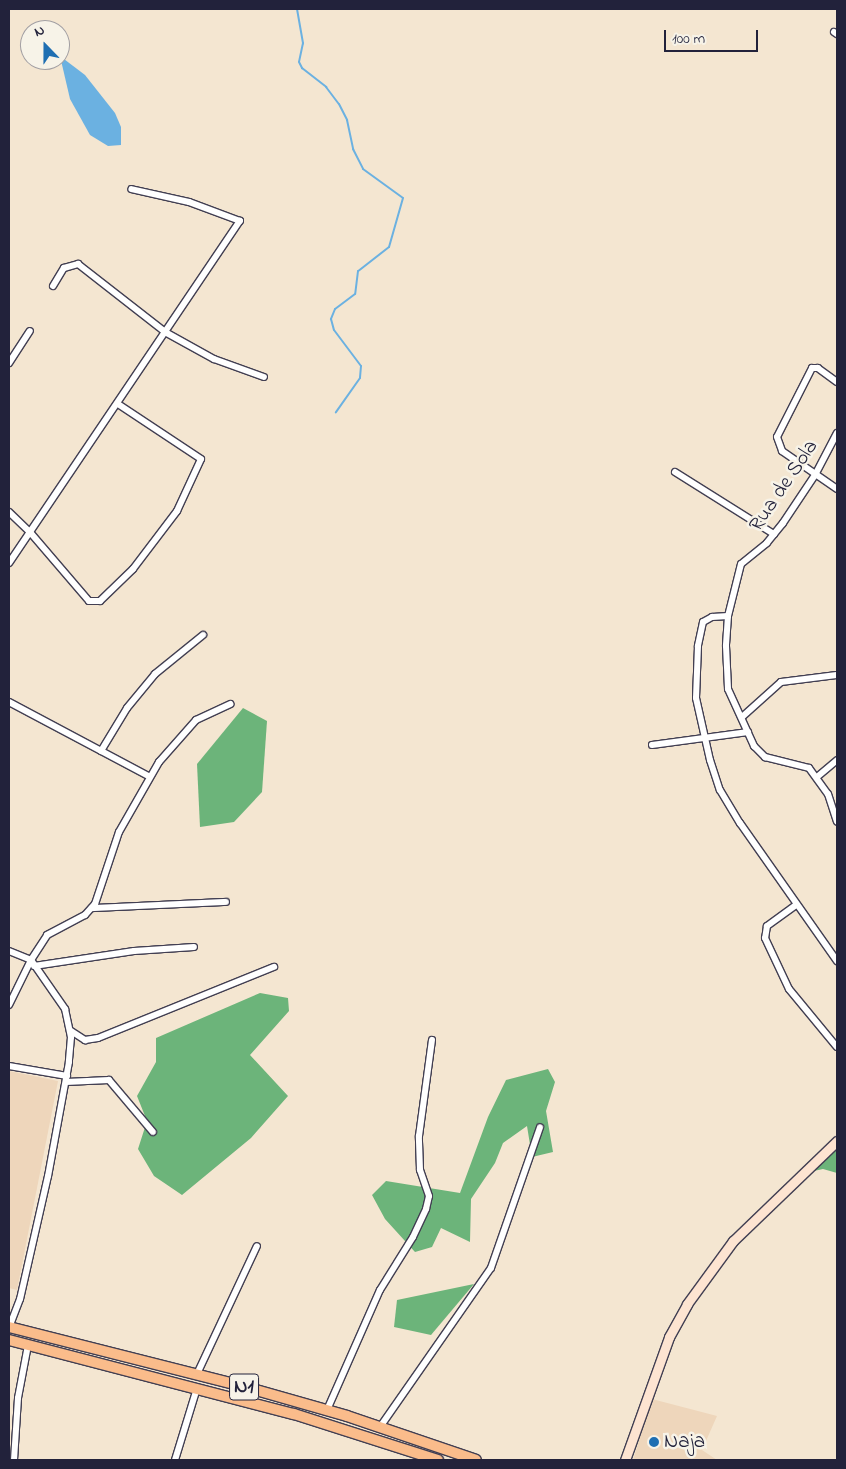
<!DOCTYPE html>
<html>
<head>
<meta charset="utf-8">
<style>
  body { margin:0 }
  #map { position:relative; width:846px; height:1469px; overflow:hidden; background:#f4e6d1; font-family:"Indie Flower",sans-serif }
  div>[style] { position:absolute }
  .built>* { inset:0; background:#eed6bb }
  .forest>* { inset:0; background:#6cb47a }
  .water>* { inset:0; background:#6bb1e1 }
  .stream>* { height:2px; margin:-1px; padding:0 1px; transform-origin:1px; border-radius:1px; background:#6bb1e1 }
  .roads { filter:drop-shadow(1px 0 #423f52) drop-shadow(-1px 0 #423f52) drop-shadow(0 1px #423f52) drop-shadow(0 -1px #423f52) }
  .minor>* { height:6px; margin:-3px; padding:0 3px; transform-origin:3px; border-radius:3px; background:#fff }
  .secondary>* { height:9px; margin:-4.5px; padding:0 4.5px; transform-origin:4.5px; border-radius:4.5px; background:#fde4d1 }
  .primary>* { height:10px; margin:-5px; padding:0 5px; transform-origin:5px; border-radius:5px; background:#fabc8b }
  .dots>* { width:14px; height:14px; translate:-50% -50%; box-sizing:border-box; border:2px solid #f7f3e8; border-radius:50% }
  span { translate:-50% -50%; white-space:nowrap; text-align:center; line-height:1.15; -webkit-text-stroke:5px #f7f3e8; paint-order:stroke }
  .shield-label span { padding:1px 4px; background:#f7f3e8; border:1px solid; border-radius:4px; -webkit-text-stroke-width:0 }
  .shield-label { font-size:20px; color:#22223b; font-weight:700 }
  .street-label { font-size:21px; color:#22223b }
  .poi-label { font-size:21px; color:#22223b }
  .left { translate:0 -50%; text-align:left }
  .frame { position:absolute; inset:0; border:10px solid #22223b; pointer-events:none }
  .north { position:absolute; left:20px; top:20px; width:50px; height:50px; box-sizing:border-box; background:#f7f3e8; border:1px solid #a29fa3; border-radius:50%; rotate:338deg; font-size:14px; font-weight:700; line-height:20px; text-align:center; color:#22223b }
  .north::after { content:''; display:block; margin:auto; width:18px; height:22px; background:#1f6fb2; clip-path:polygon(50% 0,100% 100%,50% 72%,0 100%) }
  .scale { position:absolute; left:664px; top:30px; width:94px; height:22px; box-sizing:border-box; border:2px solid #22223b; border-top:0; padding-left:6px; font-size:15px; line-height:18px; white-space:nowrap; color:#22223b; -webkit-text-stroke:4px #f7f3e8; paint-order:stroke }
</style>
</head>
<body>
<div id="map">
  <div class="built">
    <div style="clip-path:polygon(9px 1071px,58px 1081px,17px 1290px,9px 1288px)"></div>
    <div style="clip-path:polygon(652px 1399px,717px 1416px,702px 1450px,717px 1460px,633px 1460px)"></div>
  </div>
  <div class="forest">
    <div style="clip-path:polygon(243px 708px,267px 721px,262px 792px,234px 822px,200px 827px,197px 764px)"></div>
    <div style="clip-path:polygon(260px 993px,288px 998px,289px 1011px,250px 1055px,288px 1096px,251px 1138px,182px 1195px,154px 1176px,138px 1149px,147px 1121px,137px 1096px,156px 1062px,156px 1038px)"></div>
    <div style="clip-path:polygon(548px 1069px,555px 1082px,546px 1111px,553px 1152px,532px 1157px,527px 1126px,503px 1143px,495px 1163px,471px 1199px,470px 1242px,441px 1228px,432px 1247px,415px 1252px,385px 1219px,372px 1195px,386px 1181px,460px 1193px,488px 1117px,506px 1080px)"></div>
    <div style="clip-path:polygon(837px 1146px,837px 1173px,823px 1169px,809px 1172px)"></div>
    <div style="clip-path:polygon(474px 1284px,431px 1335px,394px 1327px,397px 1300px)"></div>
  </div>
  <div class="water">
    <div style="clip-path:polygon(60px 56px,85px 75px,115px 113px,121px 127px,121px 145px,108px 146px,90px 135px,70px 99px)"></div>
  </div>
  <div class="stream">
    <div style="left:297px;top:9px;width:35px;rotate:80deg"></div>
    <div style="left:303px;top:43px;width:19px;rotate:102deg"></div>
    <div style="left:299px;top:62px;width:7px;rotate:63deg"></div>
    <div style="left:302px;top:68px;width:31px;rotate:38deg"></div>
    <div style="left:326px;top:87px;width:21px;rotate:53deg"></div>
    <div style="left:339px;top:104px;width:18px;rotate:63deg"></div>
    <div style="left:347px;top:120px;width:30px;rotate:78deg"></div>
    <div style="left:353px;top:149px;width:22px;rotate:63deg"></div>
    <div style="left:363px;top:169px;width:49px;rotate:35.9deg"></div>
    <div style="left:403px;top:198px;width:51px;rotate:105.9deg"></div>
    <div style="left:389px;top:247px;width:39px;rotate:142deg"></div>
    <div style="left:358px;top:271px;width:23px;rotate:97deg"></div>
    <div style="left:355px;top:294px;width:25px;rotate:143deg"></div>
    <div style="left:335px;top:309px;width:11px;rotate:112deg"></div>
    <div style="left:331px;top:319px;width:11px;rotate:75deg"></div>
    <div style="left:334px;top:330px;width:45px;rotate:53.1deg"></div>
    <div style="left:361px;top:366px;width:12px;rotate:95deg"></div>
    <div style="left:360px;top:378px;width:42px;rotate:125.2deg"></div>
  </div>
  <div class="roads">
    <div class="minor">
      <div style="left:834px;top:32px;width:4px;rotate:34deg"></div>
      <div style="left:53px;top:286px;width:21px;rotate:-59deg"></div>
      <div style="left:64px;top:268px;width:15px;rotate:-16deg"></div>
      <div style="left:78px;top:264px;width:110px;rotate:38deg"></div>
      <div style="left:165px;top:332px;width:56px;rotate:28.9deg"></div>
      <div style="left:214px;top:359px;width:53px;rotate:19.8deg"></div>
      <div style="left:9px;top:363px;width:38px;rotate:-57deg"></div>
      <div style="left:837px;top:382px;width:24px;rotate:-144deg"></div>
      <div style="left:818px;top:368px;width:6px;rotate:180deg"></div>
      <div style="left:812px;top:368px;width:77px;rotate:116.9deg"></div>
      <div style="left:777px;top:437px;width:15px;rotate:70deg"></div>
      <div style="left:782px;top:451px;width:67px;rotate:34.6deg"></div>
      <div style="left:837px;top:433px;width:47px;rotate:117.6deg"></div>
      <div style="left:815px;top:475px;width:58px;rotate:123.7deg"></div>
      <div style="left:783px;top:523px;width:26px;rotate:129deg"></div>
      <div style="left:767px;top:543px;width:33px;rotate:141deg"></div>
      <div style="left:741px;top:564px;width:54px;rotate:104deg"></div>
      <div style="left:728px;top:616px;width:30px;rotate:94deg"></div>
      <div style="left:726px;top:646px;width:43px;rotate:87.3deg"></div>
      <div style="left:728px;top:689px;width:63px;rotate:65.5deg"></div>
      <div style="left:754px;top:746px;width:16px;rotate:45deg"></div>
      <div style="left:765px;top:757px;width:45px;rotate:14deg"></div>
      <div style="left:809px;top:768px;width:32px;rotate:54deg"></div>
      <div style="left:828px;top:794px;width:29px;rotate:72deg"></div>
      <div style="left:675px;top:472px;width:117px;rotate:32.1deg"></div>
      <div style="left:9px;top:512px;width:28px;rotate:44deg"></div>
      <div style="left:29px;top:531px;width:92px;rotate:49.4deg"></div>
      <div style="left:89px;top:601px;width:11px"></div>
      <div style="left:100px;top:601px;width:46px;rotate:-44.1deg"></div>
      <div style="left:133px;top:569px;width:73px;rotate:-52.8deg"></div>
      <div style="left:177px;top:511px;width:57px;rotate:-65.2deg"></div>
      <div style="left:201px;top:459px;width:100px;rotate:-146.5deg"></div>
      <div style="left:9px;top:563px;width:413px;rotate:-56deg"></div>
      <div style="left:240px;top:221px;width:54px;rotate:-159.6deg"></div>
      <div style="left:189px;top:202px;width:59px;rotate:-167.4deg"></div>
      <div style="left:728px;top:616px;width:16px;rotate:176deg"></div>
      <div style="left:712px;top:617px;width:10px;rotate:151deg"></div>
      <div style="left:703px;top:622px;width:25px;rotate:102deg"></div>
      <div style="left:698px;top:646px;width:52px;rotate:92.2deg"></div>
      <div style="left:696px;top:698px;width:64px;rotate:77.3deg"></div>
      <div style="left:710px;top:760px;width:32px;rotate:72deg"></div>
      <div style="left:720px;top:790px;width:39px;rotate:59deg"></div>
      <div style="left:740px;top:823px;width:169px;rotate:54.9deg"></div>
      <div style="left:9px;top:702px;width:157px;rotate:28deg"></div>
      <div style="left:742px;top:717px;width:52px;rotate:-41.9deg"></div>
      <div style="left:781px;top:682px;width:56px;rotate:-7.1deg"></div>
      <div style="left:652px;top:745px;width:97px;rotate:-7.7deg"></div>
      <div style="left:101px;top:751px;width:50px;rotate:-58.8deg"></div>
      <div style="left:127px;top:708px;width:44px;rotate:-50.5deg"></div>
      <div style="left:155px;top:674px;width:62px;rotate:-39.1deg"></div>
      <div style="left:817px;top:777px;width:26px;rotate:-40deg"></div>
      <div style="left:796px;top:905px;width:36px;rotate:144deg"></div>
      <div style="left:767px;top:926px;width:12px;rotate:99deg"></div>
      <div style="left:765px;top:938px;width:56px;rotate:64.8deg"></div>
      <div style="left:789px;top:989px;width:75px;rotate:50.4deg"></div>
      <div style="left:92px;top:908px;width:134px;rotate:-2.6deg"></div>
      <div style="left:9px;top:951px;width:24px;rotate:22deg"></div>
      <div style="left:31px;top:960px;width:60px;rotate:55.2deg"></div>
      <div style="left:65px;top:1009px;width:29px;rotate:78deg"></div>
      <div style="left:71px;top:1037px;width:25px;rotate:95deg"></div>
      <div style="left:69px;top:1062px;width:116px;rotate:100.4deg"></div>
      <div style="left:48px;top:1176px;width:126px;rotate:102.8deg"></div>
      <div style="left:20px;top:1299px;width:30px;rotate:111deg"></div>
      <div style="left:34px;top:966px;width:101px;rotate:-8.5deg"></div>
      <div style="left:134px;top:951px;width:60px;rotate:-3.8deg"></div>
      <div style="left:9px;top:1005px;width:50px;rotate:-63.9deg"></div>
      <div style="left:31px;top:960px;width:30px;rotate:-57deg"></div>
      <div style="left:47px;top:935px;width:43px;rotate:-27.8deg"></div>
      <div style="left:85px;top:915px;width:15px;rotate:-48deg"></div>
      <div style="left:95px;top:904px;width:76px;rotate:-71.6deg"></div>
      <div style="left:119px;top:832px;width:81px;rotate:-60.3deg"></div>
      <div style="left:159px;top:762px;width:56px;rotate:-48.6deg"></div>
      <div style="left:196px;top:720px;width:38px;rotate:-25deg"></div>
      <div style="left:71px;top:1031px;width:17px;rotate:33deg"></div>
      <div style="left:85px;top:1040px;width:13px;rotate:-9deg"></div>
      <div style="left:98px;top:1038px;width:190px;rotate:-22deg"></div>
      <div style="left:9px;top:1066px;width:59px;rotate:9.8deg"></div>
      <div style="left:66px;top:1082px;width:43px;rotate:-2.7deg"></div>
      <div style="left:109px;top:1080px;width:68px;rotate:49.8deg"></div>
      <div style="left:197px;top:1374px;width:141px;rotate:-64.9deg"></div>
      <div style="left:327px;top:1410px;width:131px;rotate:-66.2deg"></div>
      <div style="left:380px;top:1290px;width:62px;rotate:-58.1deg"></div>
      <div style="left:413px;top:1237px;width:31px;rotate:-65deg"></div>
      <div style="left:426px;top:1209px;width:13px;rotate:-77deg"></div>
      <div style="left:429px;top:1196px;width:28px;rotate:-109deg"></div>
      <div style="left:420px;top:1170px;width:34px;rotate:-92deg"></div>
      <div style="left:419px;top:1136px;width:97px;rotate:-82.3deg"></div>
      <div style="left:380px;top:1427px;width:194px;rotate:-55.1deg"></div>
      <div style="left:491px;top:1268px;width:149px;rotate:-70.8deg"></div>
      <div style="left:14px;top:1460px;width:62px;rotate:-86.3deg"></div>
      <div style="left:18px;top:1398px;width:54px;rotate:-79.3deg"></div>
      <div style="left:175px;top:1460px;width:75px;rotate:-73deg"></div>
    </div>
    <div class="secondary">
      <div style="left:625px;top:1460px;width:131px;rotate:-70.3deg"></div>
      <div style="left:669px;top:1337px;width:38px;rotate:-61deg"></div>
      <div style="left:687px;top:1304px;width:78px;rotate:-53.9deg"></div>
      <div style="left:733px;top:1241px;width:144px;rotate:-43.9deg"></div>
    </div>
    <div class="primary">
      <div style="left:9px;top:1327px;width:240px;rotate:14.2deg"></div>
      <div style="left:242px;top:1386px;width:109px;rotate:15.9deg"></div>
      <div style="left:347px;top:1416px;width:136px;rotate:18.8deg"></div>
      <div style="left:9px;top:1340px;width:294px;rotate:14.6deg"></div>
      <div style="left:294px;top:1414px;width:151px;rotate:17.7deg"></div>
    </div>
  </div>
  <div class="dots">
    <div style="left:654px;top:1442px;background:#1f6fb2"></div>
  </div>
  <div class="shield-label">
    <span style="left:244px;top:1387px">N1</span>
  </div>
  <div class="street-label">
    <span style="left:784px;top:486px;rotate:-56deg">Rua de Sola</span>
  </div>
  <div class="poi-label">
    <span class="left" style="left:664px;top:1442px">Naja</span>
  </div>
  <div class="frame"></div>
  <div class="north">N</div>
  <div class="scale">100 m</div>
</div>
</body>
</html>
